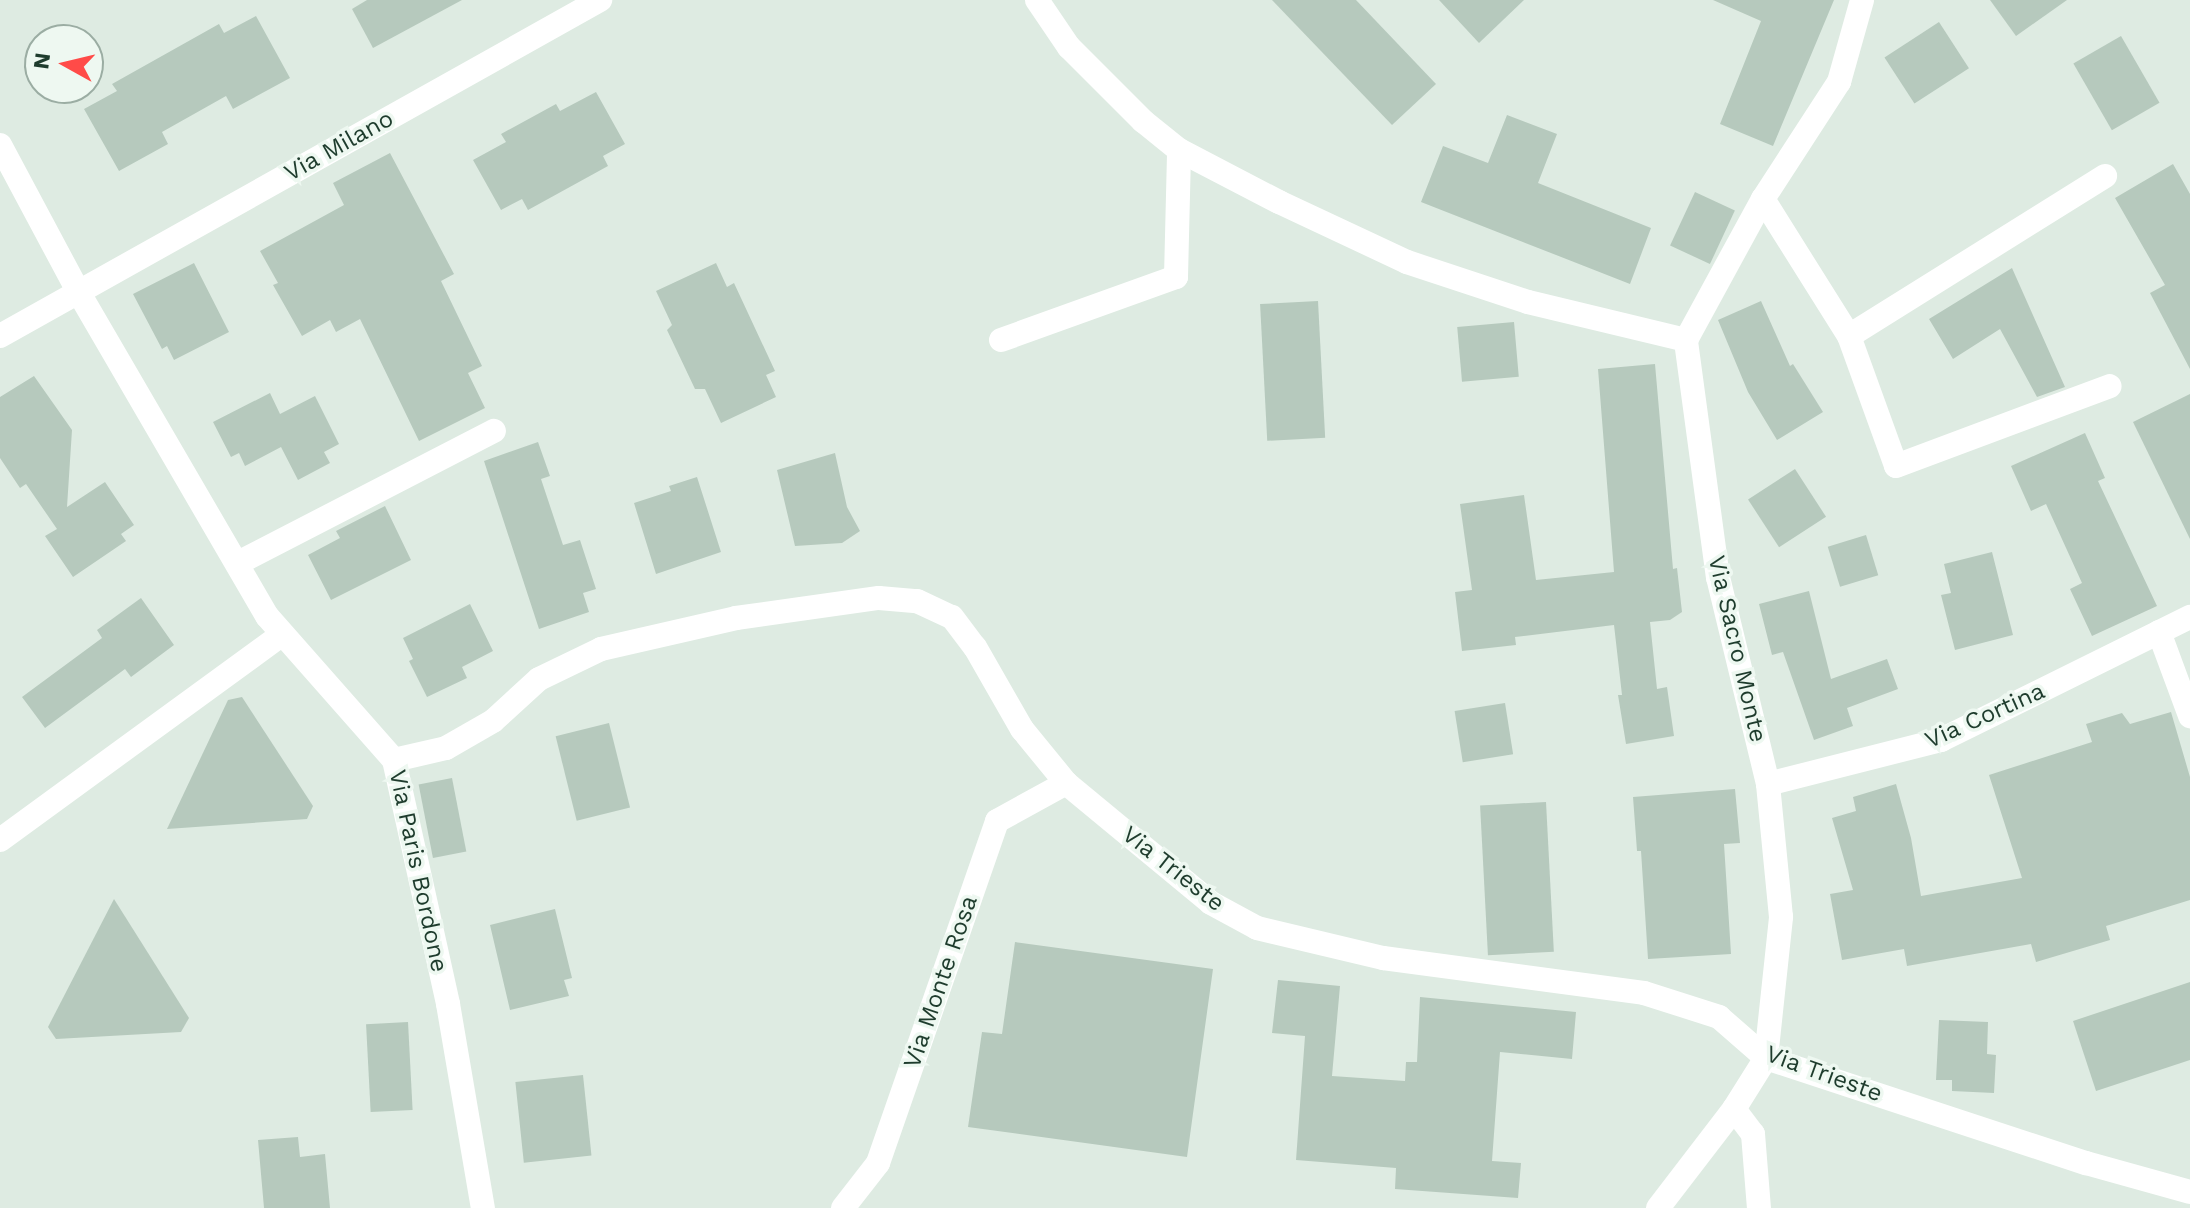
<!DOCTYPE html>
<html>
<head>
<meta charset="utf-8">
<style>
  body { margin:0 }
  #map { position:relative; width:2190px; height:1208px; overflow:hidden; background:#deebe2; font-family:"Work Sans",sans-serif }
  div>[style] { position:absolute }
  .building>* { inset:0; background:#b6c9bd; transform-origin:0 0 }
  .minor>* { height:24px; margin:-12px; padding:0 12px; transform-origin:12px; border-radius:12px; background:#fff }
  span { translate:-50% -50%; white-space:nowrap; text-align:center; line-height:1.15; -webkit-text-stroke:7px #eef8f1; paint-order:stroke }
  .street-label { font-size:24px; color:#1e3c2d }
  .north { position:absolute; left:24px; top:24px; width:80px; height:80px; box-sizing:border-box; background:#eef8f1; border:2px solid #9bada3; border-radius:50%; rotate:278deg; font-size:22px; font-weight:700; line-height:32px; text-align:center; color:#1e3c2d }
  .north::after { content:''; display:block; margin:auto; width:28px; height:36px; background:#ff4b48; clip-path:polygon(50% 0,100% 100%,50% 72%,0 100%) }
</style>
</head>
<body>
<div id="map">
  <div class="building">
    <div style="clip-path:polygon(367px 0,462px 0,373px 48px,352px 9px)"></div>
    <div style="clip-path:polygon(1272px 0,1356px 0,1436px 84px,1392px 125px)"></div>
    <div style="clip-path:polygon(1439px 0,1524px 0,1479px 43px)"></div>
    <div style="clip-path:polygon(1713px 0,1834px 0,1773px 146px,1720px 124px,1761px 21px)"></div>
    <div style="clip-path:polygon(1990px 0,2067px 0,2016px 36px)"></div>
    <div style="clip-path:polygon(256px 16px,290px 78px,233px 109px,226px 96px,162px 132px,168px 144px,119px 171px,84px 109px,117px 91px,112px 84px,219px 24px,224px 33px)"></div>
    <div style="left:1939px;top:22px;width:55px;height:65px;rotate:57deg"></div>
    <div style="left:2121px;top:36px;width:77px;height:55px;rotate:60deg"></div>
    <div style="clip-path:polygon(596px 92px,625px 144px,603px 156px,608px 166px,528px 210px,522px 199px,501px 210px,473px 160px,506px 142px,501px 134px,556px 104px,560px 111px)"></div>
    <div style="clip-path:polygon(1507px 115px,1557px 134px,1538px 183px,1651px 228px,1630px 284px,1421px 202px,1443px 146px,1488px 163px)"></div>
    <div style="clip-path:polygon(390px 153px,454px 274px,441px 281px,482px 366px,468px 373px,485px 408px,419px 441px,360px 319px,336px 332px,330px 320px,302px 336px,273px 285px,278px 283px,260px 251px,344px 205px,333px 183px)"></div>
    <div style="clip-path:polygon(2173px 164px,2190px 194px,2190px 369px,2150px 293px,2165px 285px,2115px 198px)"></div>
    <div style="left:1695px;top:192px;width:44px;height:59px;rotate:25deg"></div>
    <div style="clip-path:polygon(194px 263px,229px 332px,174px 360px,167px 346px,162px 349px,133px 294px)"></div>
    <div style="clip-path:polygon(716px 263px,727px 287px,734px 283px,775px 371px,766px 375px,776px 397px,721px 423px,705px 389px,695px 389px,667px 330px,672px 325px,656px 291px)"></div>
    <div style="clip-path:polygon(2012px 268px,2065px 387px,2037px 397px,2000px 329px,1953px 359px,1929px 319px)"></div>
    <div style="left:1318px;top:301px;width:137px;height:58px;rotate:87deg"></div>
    <div style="clip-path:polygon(1761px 301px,1790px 366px,1793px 364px,1823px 412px,1777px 440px,1748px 392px,1718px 320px)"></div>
    <div style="left:1514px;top:322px;width:55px;height:57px;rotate:85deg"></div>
    <div style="clip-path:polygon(1655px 364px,1673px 569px,1677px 568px,1682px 612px,1670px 620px,1650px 622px,1657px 689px,1667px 687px,1674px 736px,1626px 744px,1618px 695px,1622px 695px,1614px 625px,1515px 637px,1516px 645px,1462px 651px,1455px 592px,1472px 590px,1460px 504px,1524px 495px,1536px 580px,1614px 572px,1598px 369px)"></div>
    <div style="clip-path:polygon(34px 376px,72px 430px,67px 507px,105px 482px,134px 525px,121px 534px,126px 541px,73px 577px,45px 536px,57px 529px,26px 484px,20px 488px,0 458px,0 397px)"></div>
    <div style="clip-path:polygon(270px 393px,280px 414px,315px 396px,339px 444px,324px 452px,330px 463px,298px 480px,281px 447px,245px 466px,239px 453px,231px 457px,213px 422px)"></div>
    <div style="clip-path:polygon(2190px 394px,2190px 539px,2133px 422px)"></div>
    <div style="clip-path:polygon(2085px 433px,2105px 478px,2098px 481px,2157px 606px,2092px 636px,2070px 589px,2082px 583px,2046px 504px,2031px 511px,2011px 466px)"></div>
    <div style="clip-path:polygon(538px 442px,550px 476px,541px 479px,563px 545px,580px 540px,596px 589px,583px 593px,589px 612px,539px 629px,484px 461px)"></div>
    <div style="clip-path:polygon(835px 453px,847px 507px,860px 531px,842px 543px,795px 546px,777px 470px)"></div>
    <div style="left:1795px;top:469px;width:57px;height:56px;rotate:57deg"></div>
    <div style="clip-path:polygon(697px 477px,721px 552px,656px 574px,634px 503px,671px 491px,669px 486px)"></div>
    <div style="clip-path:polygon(385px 506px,411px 560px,331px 600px,308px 555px,340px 538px,336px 531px)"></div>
    <div style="left:1866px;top:535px;width:42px;height:40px;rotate:73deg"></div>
    <div style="clip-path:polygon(1992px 552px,2013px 635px,1955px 650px,1941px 595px,1951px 593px,1944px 564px)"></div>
    <div style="clip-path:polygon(1809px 591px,1831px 679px,1887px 659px,1898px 689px,1847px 708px,1853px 726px,1814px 740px,1783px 652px,1772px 655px,1759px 604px)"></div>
    <div style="clip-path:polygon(141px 598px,174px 645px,131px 677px,125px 669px,45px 728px,22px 697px,102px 638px,97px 630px)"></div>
    <div style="clip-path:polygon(470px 604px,493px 651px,462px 667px,467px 678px,427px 697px,409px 661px,413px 659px,403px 638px)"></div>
    <div style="clip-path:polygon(242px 697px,313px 806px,307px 819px,167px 829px,228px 700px)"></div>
    <div style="left:1505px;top:703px;width:52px;height:51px;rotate:81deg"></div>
    <div style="clip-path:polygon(2171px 712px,2190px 777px,2190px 900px,2106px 926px,2110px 940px,2036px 962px,2031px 944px,1907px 966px,1904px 949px,1842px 960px,1830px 894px,1853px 890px,1832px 818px,1856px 811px,1853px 797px,1896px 784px,1911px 838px,1921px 896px,2022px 878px,1989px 775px,2092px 742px,2086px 724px,2122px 713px,2130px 724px)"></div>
    <div style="left:609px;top:723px;width:87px;height:55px;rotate:76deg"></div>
    <div style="left:452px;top:778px;width:75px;height:34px;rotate:79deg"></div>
    <div style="clip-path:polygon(1735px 789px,1740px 843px,1724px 844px,1731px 954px,1648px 959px,1641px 851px,1637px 851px,1633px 797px)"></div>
    <div style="left:1546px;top:802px;width:150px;height:66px;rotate:87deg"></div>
    <div style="clip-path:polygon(114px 899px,189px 1018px,181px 1032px,56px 1039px,48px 1027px)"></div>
    <div style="clip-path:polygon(555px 909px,572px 978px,564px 980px,569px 996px,510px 1010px,490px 925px)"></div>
    <div style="clip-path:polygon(1015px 942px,1213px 969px,1187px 1157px,968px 1127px,982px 1032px,1002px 1034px)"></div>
    <div style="clip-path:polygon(1278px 980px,1340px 986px,1332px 1076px,1405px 1081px,1406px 1062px,1417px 1062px,1420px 997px,1576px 1012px,1572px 1059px,1500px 1052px,1492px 1161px,1521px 1163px,1518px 1198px,1395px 1189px,1396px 1168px,1296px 1160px,1305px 1036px,1272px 1033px)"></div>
    <div style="clip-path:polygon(2190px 982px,2190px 1060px,2096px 1091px,2073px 1021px)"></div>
    <div style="clip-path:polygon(1939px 1020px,1988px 1022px,1987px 1054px,1996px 1055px,1994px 1093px,1952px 1091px,1952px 1080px,1936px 1080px)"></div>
    <div style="left:408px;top:1022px;width:88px;height:42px;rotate:87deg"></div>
    <div style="left:583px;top:1075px;width:81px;height:68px;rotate:84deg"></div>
    <div style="clip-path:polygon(298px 1137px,300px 1157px,325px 1154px,330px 1208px,264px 1208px,258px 1140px)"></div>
  </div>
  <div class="minor">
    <div style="left:1037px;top:0;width:57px;rotate:55.8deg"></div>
    <div style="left:1069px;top:47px;width:105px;rotate:45deg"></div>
    <div style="left:1143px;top:121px;width:46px;rotate:38.9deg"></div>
    <div style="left:1179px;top:150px;width:113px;rotate:27.5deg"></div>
    <div style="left:1279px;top:202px;width:141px;rotate:25.1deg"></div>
    <div style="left:1407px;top:262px;width:127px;rotate:18.3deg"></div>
    <div style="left:1528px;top:302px;width:163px;rotate:13.5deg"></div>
    <div style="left:0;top:145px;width:168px;rotate:61.9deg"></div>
    <div style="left:79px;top:293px;width:374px;rotate:59.8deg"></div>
    <div style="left:267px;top:616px;width:192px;rotate:48.6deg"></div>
    <div style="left:394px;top:760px;width:250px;rotate:77.5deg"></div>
    <div style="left:448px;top:1004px;width:207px;rotate:80.3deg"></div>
    <div style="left:1763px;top:199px;width:162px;rotate:57.9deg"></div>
    <div style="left:1849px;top:336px;width:138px;rotate:70.1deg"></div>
    <div style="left:1896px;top:466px;width:228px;rotate:-20.5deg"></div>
    <div style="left:0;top:336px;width:688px;rotate:-29.25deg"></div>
    <div style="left:1849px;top:336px;width:302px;rotate:-32deg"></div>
    <div style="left:1001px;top:340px;width:186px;rotate:-19.8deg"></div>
    <div style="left:1176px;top:277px;width:127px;rotate:-88.6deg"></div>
    <div style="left:238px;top:563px;width:288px;rotate:-27.3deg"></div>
    <div style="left:2159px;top:632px;width:90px;rotate:69.7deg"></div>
    <div style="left:394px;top:760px;width:53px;rotate:-13deg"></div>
    <div style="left:446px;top:748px;width:54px;rotate:-29.9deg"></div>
    <div style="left:493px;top:721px;width:62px;rotate:-42.4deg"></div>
    <div style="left:539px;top:679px;width:69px;rotate:-25.8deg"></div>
    <div style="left:601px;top:649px;width:139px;rotate:-12.9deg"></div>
    <div style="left:736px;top:618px;width:144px;rotate:-8deg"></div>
    <div style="left:879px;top:598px;width:38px;rotate:5deg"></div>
    <div style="left:917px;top:601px;width:38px;rotate:25deg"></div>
    <div style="left:952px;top:617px;width:38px;rotate:53deg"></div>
    <div style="left:975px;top:647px;width:95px;rotate:60.2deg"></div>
    <div style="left:1022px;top:729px;width:70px;rotate:50.8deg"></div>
    <div style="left:1066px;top:783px;width:188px;rotate:39.6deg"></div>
    <div style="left:1211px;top:903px;width:52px;rotate:28.5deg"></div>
    <div style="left:1257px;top:928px;width:130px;rotate:13.4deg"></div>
    <div style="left:1383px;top:958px;width:263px;rotate:7.6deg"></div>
    <div style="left:1644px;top:993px;width:79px;rotate:17.7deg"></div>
    <div style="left:1719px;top:1017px;width:62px;rotate:41.1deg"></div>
    <div style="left:1766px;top:1058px;width:337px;rotate:18.2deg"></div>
    <div style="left:2086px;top:1163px;width:108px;rotate:15.6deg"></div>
    <div style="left:1768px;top:784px;width:179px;rotate:-14.3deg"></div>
    <div style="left:1941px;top:740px;width:278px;rotate:-26.3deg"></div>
    <div style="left:0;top:840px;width:349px;rotate:-36.1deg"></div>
    <div style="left:1734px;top:1109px;width:31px;rotate:53deg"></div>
    <div style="left:1753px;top:1134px;width:74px;rotate:85.4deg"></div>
    <div style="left:843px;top:1208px;width:57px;rotate:-52.1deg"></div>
    <div style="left:878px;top:1163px;width:362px;rotate:-70.8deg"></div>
    <div style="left:997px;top:821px;width:79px;rotate:-28.8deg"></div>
    <div style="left:1658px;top:1208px;width:125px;rotate:-52.5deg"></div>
    <div style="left:1734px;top:1109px;width:60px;rotate:-57.9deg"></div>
    <div style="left:1766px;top:1058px;width:142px;rotate:-83.9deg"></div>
    <div style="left:1781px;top:917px;width:134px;rotate:-95.6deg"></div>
    <div style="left:1768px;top:784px;width:212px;rotate:-103.6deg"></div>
    <div style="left:1718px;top:578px;width:240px;rotate:-97.7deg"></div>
    <div style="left:1686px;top:340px;width:161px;rotate:-61.4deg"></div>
    <div style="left:1763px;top:199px;width:140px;rotate:-57deg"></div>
    <div style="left:1839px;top:82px;width:85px;rotate:-74.3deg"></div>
  </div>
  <div class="street-label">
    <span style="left:339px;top:146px;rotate:-29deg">Via Milano</span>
    <span style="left:1737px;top:649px;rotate:77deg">Via Sacro Monte</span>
    <span style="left:1985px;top:716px;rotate:-24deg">Via Cortina</span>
    <span style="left:1173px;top:869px;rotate:38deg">Via Trieste</span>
    <span style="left:418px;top:871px;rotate:78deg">Via Paris Bordone</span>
    <span style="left:941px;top:982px;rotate:-71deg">Via Monte Rosa</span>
    <span style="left:1824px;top:1074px;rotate:20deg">Via Trieste</span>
  </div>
  <div class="north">N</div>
</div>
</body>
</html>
